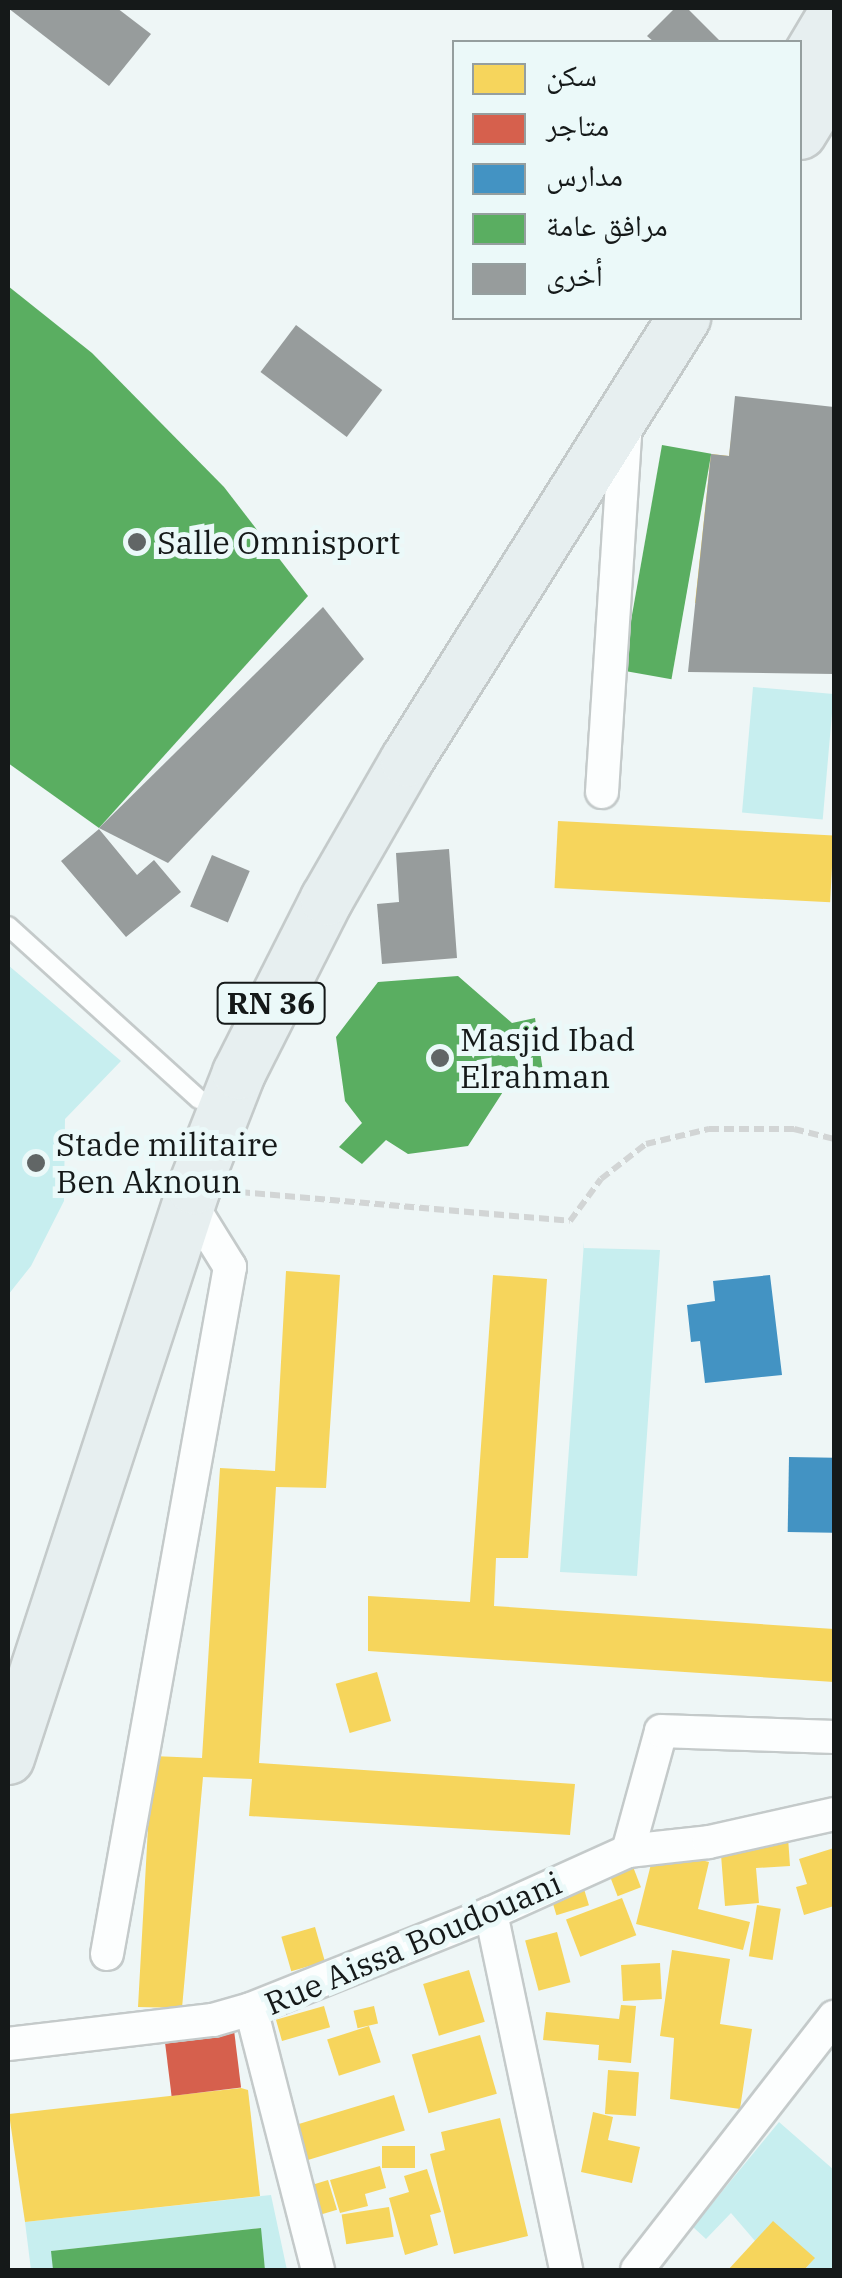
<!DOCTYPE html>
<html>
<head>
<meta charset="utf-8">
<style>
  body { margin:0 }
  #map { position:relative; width:842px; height:2278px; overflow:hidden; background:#eef6f6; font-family:"IBM Plex Serif","Noto Naskh Arabic",serif }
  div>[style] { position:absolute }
  .green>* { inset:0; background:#c7eeef; transform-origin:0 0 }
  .homes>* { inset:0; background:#f6d55c; transform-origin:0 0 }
  .shops>* { inset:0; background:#d6604d; transform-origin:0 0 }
  .schools>* { inset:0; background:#4393c3; transform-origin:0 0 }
  .public>* { inset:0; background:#5aae61; transform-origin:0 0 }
  .building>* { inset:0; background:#979c9c; transform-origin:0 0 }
  .path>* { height:6px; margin-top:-3px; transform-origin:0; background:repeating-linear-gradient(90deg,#d2d5d5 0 10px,transparent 0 15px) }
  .roads { filter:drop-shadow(2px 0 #c4caca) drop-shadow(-2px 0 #c4caca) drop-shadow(0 2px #c4caca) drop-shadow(0 -2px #c4caca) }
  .lane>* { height:18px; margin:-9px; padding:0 9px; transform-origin:9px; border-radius:9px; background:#fcfefe }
  .street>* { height:32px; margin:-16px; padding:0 16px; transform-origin:16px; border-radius:16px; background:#fcfefe }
  .primary>* { height:52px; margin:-26px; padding:0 26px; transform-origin:26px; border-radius:26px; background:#e7eff0 }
  .dots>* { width:28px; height:28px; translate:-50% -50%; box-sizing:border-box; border:5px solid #ebf9f9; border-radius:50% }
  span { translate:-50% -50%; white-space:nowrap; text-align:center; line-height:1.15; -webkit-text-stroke:10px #ebf9f9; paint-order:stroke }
  .shield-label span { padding:2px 8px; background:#ebf9f9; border:2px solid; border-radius:8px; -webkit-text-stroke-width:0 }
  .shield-label { font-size:30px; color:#151919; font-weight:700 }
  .poi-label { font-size:32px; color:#151919 }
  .left { translate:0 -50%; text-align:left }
  .street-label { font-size:32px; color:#151919 }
  .frame { position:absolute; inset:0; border:10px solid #151919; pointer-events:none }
  .legend { position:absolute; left:452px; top:40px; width:350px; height:280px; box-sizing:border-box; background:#ebf9f9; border:2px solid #959f9f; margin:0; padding:12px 18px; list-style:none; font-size:30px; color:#151919 }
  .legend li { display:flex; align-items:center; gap:20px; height:50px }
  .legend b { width:50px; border:2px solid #959f9f }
</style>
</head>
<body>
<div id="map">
  <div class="green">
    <div style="left:753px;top:687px;width:81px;height:126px;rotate:5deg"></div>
    <div style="clip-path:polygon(8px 965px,121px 1061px,65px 1119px,64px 1201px,31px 1266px,8px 1295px)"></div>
    <div style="clip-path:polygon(584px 1242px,584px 1248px,660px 1250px,637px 1576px,560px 1572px)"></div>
    <div style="clip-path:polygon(779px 2122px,834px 2170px,834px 2270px,804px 2270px,814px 2259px,755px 2241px,731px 2213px,706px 2239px,693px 2227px)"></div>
    <div style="clip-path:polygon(271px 2195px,287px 2270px,265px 2270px,260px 2228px,52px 2251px,53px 2270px,31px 2270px,25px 2222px)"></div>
  </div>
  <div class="homes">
    <div style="clip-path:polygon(735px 408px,834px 419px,834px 615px,801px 612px,796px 664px,733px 658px,738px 608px,695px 603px,711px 454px,729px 456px)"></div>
    <div style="left:558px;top:821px;width:276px;height:67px;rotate:3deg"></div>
    <div style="clip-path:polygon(286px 1271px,340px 1275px,326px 1488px,276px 1487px,259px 1763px,575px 1784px,570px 1835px,249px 1816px,252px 1779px,203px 1777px,182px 2008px,138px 2007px,152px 1756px,202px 1758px,220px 1468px,275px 1471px)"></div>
    <div style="clip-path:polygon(493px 1275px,547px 1279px,528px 1558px,496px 1558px,494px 1606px,834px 1629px,834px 1682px,368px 1651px,368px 1596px,470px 1602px)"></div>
    <div style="left:377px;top:1672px;width:51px;height:43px;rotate:74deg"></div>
    <div style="clip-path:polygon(788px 1837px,790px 1866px,756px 1868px,759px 1903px,725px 1906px,720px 1842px)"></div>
    <div style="clip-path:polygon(655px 1848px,709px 1862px,698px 1909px,750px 1922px,743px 1950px,636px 1924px)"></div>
    <div style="clip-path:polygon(834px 1848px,834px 1906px,804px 1915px,796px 1887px,807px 1884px,799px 1859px)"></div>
    <div style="left:632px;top:1864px;width:25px;height:25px;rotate:69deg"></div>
    <div style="left:584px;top:1889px;width:17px;height:34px;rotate:73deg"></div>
    <div style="left:622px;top:1898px;width:40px;height:60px;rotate:69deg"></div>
    <div style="left:757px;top:1905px;width:24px;height:52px;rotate:9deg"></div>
    <div style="left:315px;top:1927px;width:36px;height:35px;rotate:74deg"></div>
    <div style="left:557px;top:1932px;width:52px;height:33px;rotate:75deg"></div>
    <div style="clip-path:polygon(672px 1950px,730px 1959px,720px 2024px,752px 2029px,740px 2109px,670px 2099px,674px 2038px,660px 2036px)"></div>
    <div style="left:660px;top:1963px;width:36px;height:39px;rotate:87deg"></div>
    <div style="left:469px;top:1970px;width:54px;height:48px;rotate:73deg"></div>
    <div style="clip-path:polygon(621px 2005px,636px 2006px,631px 2063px,598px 2060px,599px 2045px,543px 2040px,546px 2012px,619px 2019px)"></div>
    <div style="left:324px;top:2006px;width:22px;height:50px;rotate:74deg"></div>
    <div style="left:374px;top:2006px;width:18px;height:21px;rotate:77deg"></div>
    <div style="left:369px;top:2026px;width:38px;height:44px;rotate:72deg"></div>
    <div style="left:480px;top:2035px;width:61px;height:71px;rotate:74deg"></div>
    <div style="left:608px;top:2070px;width:31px;height:44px;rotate:4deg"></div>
    <div style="clip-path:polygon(241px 2088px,248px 2090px,260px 2196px,25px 2222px,9px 2114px)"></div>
    <div style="left:394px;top:2095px;width:37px;height:109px;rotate:73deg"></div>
    <div style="clip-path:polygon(593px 2112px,613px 2117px,608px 2140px,640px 2147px,632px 2183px,581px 2172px)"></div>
    <div style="clip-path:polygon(500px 2118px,528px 2236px,454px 2254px,430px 2154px,445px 2150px,441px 2132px)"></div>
    <div style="left:382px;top:2146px;width:33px;height:22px"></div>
    <div style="clip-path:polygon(380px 2166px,386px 2188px,365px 2194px,368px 2206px,340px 2213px,330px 2180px)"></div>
    <div style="clip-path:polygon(427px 2169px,441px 2212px,430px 2215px,438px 2245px,405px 2255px,389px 2198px,409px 2192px,404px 2176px)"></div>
    <div style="left:328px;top:2180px;width:31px;height:23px;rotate:73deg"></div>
    <div style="left:389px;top:2207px;width:30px;height:48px;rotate:81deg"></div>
    <div style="clip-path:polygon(773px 2221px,815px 2258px,804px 2270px,728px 2270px)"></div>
  </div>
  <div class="shops">
    <div style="left:234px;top:2030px;width:58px;height:70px;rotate:83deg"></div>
  </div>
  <div class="schools">
    <div style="clip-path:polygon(770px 1275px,782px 1375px,705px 1383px,700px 1341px,691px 1342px,687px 1305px,715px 1301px,713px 1281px)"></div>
    <div style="left:789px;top:1457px;width:45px;height:75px;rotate:1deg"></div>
  </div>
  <div class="public">
    <div style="clip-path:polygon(8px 286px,92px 353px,224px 487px,308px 596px,99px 828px,8px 763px)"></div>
    <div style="left:662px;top:445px;width:50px;height:229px;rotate:10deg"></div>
    <div style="clip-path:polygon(458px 976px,512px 1023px,535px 1018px,544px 1078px,508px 1084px,468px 1146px,408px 1154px,386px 1140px,362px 1164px,339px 1147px,362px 1123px,345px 1101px,336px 1037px,378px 982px)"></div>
    <div style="clip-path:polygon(261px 2228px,265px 2270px,53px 2270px,51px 2251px)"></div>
  </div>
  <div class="building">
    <div style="clip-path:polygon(8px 8px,117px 8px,151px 34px,109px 86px)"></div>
    <div style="clip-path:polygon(675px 8px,687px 8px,721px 42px,654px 42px,647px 36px)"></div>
    <div style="left:296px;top:325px;width:108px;height:59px;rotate:37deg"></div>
    <div style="clip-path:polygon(735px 396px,834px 407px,834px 674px,688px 672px,711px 454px,729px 456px)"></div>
    <div style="clip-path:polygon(323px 607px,364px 659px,168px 863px,99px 828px)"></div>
    <div style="clip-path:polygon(99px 829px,137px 875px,154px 860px,181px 892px,126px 937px,61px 861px)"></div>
    <div style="clip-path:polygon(449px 849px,457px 958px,382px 964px,377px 904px,399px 902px,396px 853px)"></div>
    <div style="left:212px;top:855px;width:41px;height:56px;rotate:23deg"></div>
  </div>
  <div class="path">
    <div style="left:240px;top:1192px;width:331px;rotate:5deg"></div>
    <div style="left:570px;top:1221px;width:52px;rotate:-53.6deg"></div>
    <div style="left:601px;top:1179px;width:57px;rotate:-37.9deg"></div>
    <div style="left:646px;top:1144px;width:65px;rotate:-13.4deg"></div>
    <div style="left:709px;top:1129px;width:85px"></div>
    <div style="left:794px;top:1129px;width:41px;rotate:14deg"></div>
  </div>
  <div class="roads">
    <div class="lane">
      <div style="left:8px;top:926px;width:258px;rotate:42.2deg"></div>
    </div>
    <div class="street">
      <div style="left:602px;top:792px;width:371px;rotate:-86.3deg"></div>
      <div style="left:628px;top:1851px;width:124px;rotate:-74.6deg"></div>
      <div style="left:661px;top:1731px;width:173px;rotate:2deg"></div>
      <div style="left:491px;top:1913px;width:365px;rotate:78.1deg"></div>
      <div style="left:107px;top:1954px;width:698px;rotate:-79.85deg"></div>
      <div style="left:230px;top:1267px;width:78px;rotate:-121.8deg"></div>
      <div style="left:8px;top:2044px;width:206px;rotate:-6.7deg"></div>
      <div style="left:213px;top:2020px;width:40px;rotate:-16deg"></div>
      <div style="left:318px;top:2270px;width:269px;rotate:-104.4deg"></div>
      <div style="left:251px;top:2009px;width:258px;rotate:-21.8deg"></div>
      <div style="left:491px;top:1913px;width:150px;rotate:-24.3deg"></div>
      <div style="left:628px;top:1851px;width:81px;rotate:-6.3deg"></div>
      <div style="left:709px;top:1842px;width:128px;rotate:-12.6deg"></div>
      <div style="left:637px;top:2270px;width:321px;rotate:-52.1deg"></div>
    </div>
    <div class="primary">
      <div style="left:800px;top:72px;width:66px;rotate:-59.2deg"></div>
      <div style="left:800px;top:133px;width:65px;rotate:-58.3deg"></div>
      <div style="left:8px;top:1758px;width:600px;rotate:-71.93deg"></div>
      <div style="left:194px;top:1188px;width:123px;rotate:-68.6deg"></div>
      <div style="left:239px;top:1073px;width:195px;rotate:-63.2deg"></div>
      <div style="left:327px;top:899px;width:160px;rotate:-60.1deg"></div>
      <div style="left:407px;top:760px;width:522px;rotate:-57.92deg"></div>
    </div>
  </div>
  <div class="dots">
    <div style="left:137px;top:542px;background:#616666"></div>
    <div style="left:440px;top:1058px;background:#616666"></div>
    <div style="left:36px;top:1163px;background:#616666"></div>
  </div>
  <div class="shield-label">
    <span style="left:271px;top:1003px">RN 36</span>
  </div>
  <div class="poi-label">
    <span class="left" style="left:157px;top:542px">Salle Omnisport</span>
    <span class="left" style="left:460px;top:1058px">Masjid Ibad<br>Elrahman</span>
    <span class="left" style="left:56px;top:1163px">Stade militaire<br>Ben Aknoun</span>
  </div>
  <div class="street-label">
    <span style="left:413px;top:1943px;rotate:-23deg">Rue Aissa Boudouani</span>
  </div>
  <div class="frame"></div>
  <ul class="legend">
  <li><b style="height:28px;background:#f6d55c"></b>سكن</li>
  <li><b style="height:28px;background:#d6604d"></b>متاجر</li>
  <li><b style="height:28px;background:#4393c3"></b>مدارس</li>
  <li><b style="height:28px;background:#5aae61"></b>مرافق عامة</li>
  <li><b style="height:28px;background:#979c9c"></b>أخرى</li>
  </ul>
</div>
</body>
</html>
